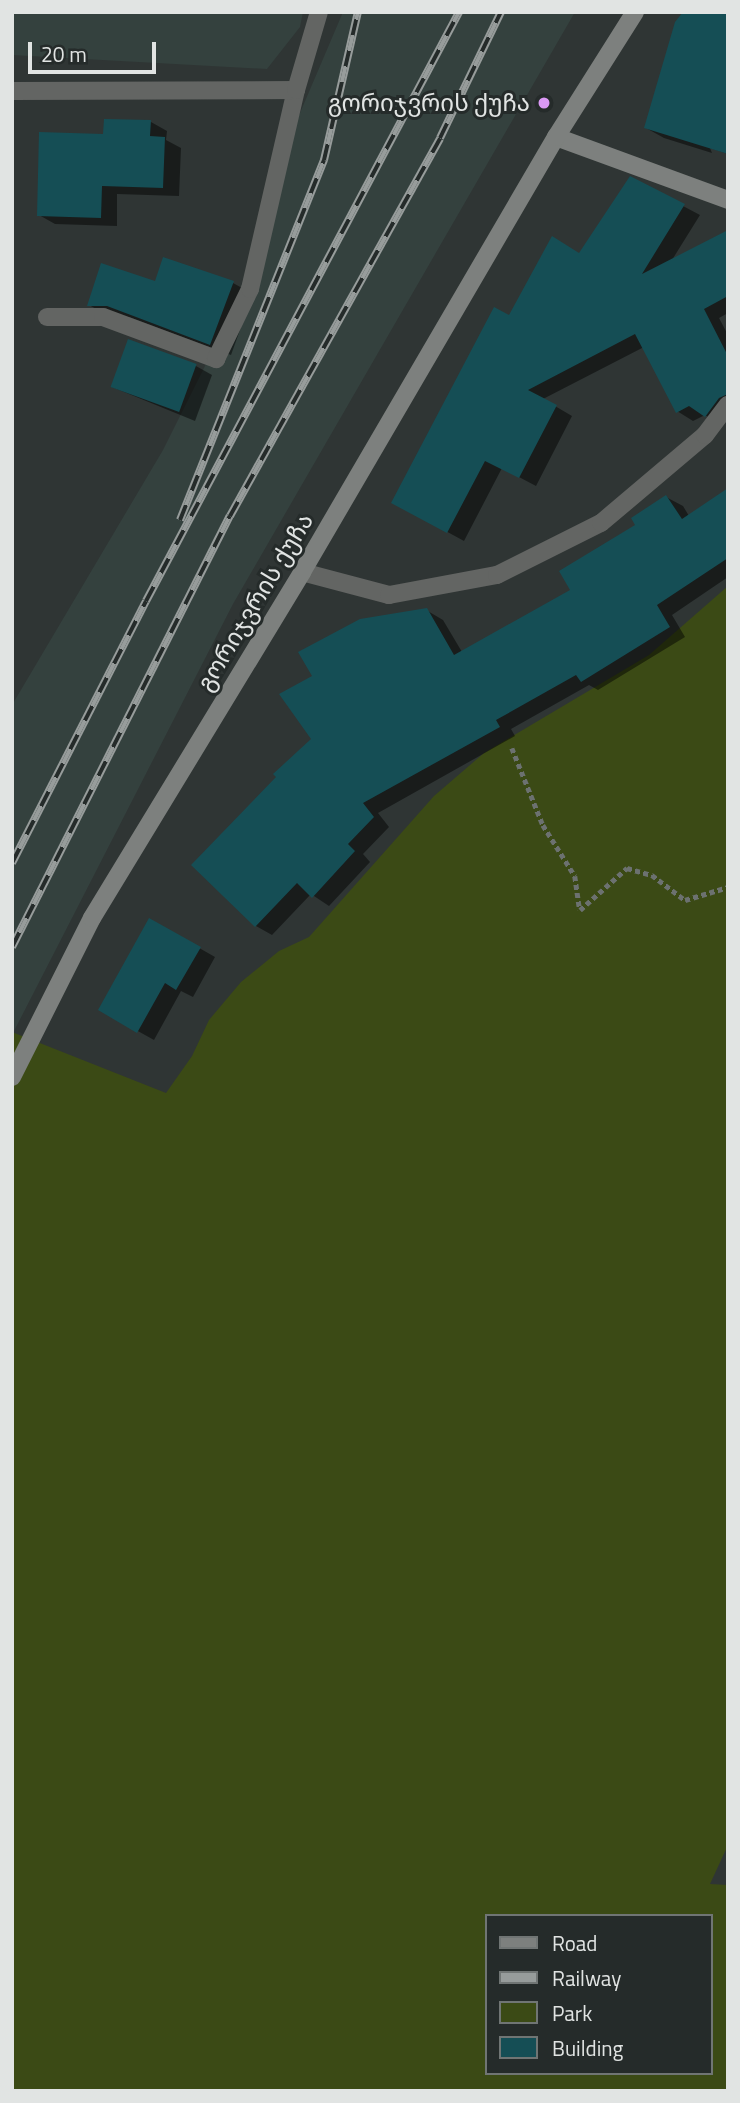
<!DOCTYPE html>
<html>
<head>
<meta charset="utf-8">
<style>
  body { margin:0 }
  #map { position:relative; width:740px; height:2103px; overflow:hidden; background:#2f3534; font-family:"Titillium Web","Noto Sans Georgian",sans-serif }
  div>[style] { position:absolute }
  .built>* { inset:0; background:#34413e }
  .green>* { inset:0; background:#3b4a15 }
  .shadow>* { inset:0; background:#0007 }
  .building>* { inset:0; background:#154e55; transform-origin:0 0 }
  .path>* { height:4.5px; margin-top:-2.25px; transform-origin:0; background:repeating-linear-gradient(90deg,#6c7170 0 5px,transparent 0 8.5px) }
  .lane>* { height:18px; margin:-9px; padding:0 9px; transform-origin:9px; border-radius:9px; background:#636563 }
  .street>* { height:18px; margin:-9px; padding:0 9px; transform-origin:9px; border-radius:9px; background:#636563 }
  .secondary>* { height:18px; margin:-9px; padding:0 9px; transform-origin:9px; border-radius:9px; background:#7d807e }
  .rail>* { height:8px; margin-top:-4px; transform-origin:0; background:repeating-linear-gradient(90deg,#252b2a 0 16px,#979c9b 0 32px); box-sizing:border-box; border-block:2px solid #979c9b }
  .dots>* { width:19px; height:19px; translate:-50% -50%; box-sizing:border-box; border:4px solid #252b2a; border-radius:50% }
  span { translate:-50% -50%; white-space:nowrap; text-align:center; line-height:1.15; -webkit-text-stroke:6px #252b2a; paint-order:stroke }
  .poi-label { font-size:24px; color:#e1e4e3 }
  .right { translate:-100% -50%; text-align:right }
  .street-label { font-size:24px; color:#e1e4e3 }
  .frame { position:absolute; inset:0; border:14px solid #e1e4e3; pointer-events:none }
  .legend { position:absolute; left:485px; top:1914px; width:228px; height:161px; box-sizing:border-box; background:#252b2a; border:2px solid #707574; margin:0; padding:9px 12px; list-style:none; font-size:21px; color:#e1e4e3 }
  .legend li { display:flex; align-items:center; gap:14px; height:35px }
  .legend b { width:35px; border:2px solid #707574 }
  .scale { position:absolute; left:28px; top:42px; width:128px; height:32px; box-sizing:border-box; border:4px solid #e1e4e3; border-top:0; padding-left:9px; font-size:21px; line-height:24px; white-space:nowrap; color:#e1e4e3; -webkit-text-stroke:5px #252b2a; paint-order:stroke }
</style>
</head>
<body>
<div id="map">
  <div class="built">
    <div style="clip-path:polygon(12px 12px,303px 12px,300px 27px,267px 69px,12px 55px)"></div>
    <div style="clip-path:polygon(343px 12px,575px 12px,233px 604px,12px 1035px,12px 705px,163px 450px,234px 308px,294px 127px)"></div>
  </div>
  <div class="green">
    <div style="clip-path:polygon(evenodd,728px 586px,728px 1845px,710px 1884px,728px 1885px,728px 2091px,12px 2091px,12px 1032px,166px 1093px,192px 1056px,209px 1020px,241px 982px,279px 951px,309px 937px,434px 796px,484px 753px,649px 655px,728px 586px,486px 1916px,710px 1916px,710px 2073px,486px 2073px,486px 1916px)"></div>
  </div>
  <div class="shadow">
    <div style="clip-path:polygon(728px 12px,728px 154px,710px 148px,712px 153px,664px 138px,646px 128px)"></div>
    <div style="clip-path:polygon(151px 122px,167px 131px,166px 140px,181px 148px,179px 196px,117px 194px,117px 226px,55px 224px,39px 215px,104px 136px)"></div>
    <div style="clip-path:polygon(630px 178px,700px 215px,672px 260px,728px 232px,728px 313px,719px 318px,728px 335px,728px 417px,722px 425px,705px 415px,693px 421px,677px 411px,644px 347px,543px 399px,572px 416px,536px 486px,502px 468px,464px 541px,409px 511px,510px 317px,580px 254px)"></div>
    <div style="clip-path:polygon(156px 283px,233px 283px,253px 294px,231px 355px,129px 317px,109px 316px,89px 305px)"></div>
    <div style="clip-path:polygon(196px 366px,212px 375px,195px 421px,112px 387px)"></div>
    <div style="clip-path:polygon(728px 491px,728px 577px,672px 615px,685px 637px,598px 690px,589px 685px,511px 729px,515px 736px,378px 813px,389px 827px,363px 854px,370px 862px,329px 906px,311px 894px,272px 935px,256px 926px,194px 865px,313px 739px,426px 610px,443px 620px,462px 652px,573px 590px,666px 497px,683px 506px,689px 516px)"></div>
    <div style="clip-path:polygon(150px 920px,215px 957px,193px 997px,181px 991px,154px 1040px,100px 1010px)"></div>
  </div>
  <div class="building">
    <div style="clip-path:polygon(683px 12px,728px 12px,728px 154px,644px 128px,675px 22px)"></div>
    <div style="clip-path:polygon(104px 119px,151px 120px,150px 136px,165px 137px,163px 188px,102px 186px,101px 218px,37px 216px,39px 132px,103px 134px)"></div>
    <div style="clip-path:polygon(630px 176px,685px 204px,642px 274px,728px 230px,728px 296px,704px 309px,728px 356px,728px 394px,719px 398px,705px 417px,689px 406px,676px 413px,635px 334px,528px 390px,557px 405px,519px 478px,485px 461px,447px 533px,391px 503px,494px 307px,509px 315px,552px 236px,579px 253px)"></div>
    <div style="clip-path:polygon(163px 257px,234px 281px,210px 345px,107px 306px,87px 306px,101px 263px,155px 281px)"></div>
    <div style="left:128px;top:339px;width:73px;height:51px;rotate:20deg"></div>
    <div style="clip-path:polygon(728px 488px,728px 558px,657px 605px,670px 627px,581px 682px,576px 675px,496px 720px,500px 727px,363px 803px,374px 817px,348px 844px,355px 851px,312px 898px,297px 883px,255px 927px,191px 865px,276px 777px,273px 774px,311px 739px,279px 694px,312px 676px,298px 652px,360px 619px,427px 608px,454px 655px,570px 590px,559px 571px,635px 525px,631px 518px,666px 495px,682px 519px)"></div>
    <div style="clip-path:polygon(149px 918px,201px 947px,176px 990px,165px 983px,137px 1033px,98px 1010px)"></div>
  </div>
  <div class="path">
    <div style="left:512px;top:748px;width:83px;rotate:68.1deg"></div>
    <div style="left:543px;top:825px;width:60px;rotate:57.9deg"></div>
    <div style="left:575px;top:876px;width:34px;rotate:82deg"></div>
    <div style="left:580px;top:910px;width:63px;rotate:-41.8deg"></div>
    <div style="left:627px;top:868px;width:26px;rotate:16deg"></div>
    <div style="left:652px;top:875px;width:41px;rotate:37.1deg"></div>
    <div style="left:685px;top:900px;width:45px;rotate:-16.8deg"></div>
  </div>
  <div class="lane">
    <div style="left:47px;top:317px;width:56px"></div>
    <div style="left:103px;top:317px;width:121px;rotate:20.4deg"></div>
    <div style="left:216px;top:359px;width:78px;rotate:-64.1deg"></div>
    <div style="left:250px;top:289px;width:204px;rotate:-77deg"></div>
  </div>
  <div class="street">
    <div style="left:12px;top:91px;width:284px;rotate:-0.2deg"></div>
    <div style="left:296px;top:90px;width:81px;rotate:-73.6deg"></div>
    <div style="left:302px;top:572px;width:90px;rotate:14.8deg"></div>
    <div style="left:389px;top:595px;width:110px;rotate:-10.5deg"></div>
    <div style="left:497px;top:575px;width:116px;rotate:-26.6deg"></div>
    <div style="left:601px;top:523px;width:136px;rotate:-40.2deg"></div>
    <div style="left:705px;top:435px;width:38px;rotate:-53deg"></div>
  </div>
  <div class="secondary">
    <div style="left:556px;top:137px;width:183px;rotate:20.1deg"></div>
    <div style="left:12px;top:1077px;width:178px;rotate:-63.3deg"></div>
    <div style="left:92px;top:918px;width:405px;rotate:-58.7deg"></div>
    <div style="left:302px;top:572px;width:504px;rotate:-59.72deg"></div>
    <div style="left:556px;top:137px;width:148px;rotate:-57.7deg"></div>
  </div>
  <div class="rail">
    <div style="left:180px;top:520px;width:388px;rotate:-68.2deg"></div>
    <div style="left:324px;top:160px;width:152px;rotate:-77.1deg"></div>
    <div style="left:12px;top:863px;width:294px;rotate:-62.9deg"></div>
    <div style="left:146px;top:601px;width:667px;rotate:-62.01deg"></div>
    <div style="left:12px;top:947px;width:483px;rotate:-63.2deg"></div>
    <div style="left:230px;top:516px;width:432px;rotate:-60.9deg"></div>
    <div style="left:440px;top:138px;width:140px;rotate:-64.2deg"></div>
  </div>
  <div class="dots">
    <div style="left:544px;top:103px;background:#db99f5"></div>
  </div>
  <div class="poi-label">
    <span class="right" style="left:530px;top:103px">გორიჯვრის ქუჩა</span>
  </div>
  <div class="street-label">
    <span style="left:255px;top:602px;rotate:-59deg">გორიჯვრის ქუჩა</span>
  </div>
  <div class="frame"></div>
  <ul class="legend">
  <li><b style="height:9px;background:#7d807e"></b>Road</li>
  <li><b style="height:9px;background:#979c9b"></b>Railway</li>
  <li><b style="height:19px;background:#3b4a15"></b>Park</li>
  <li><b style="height:19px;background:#154e55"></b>Building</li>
  </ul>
  <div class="scale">20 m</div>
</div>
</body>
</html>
